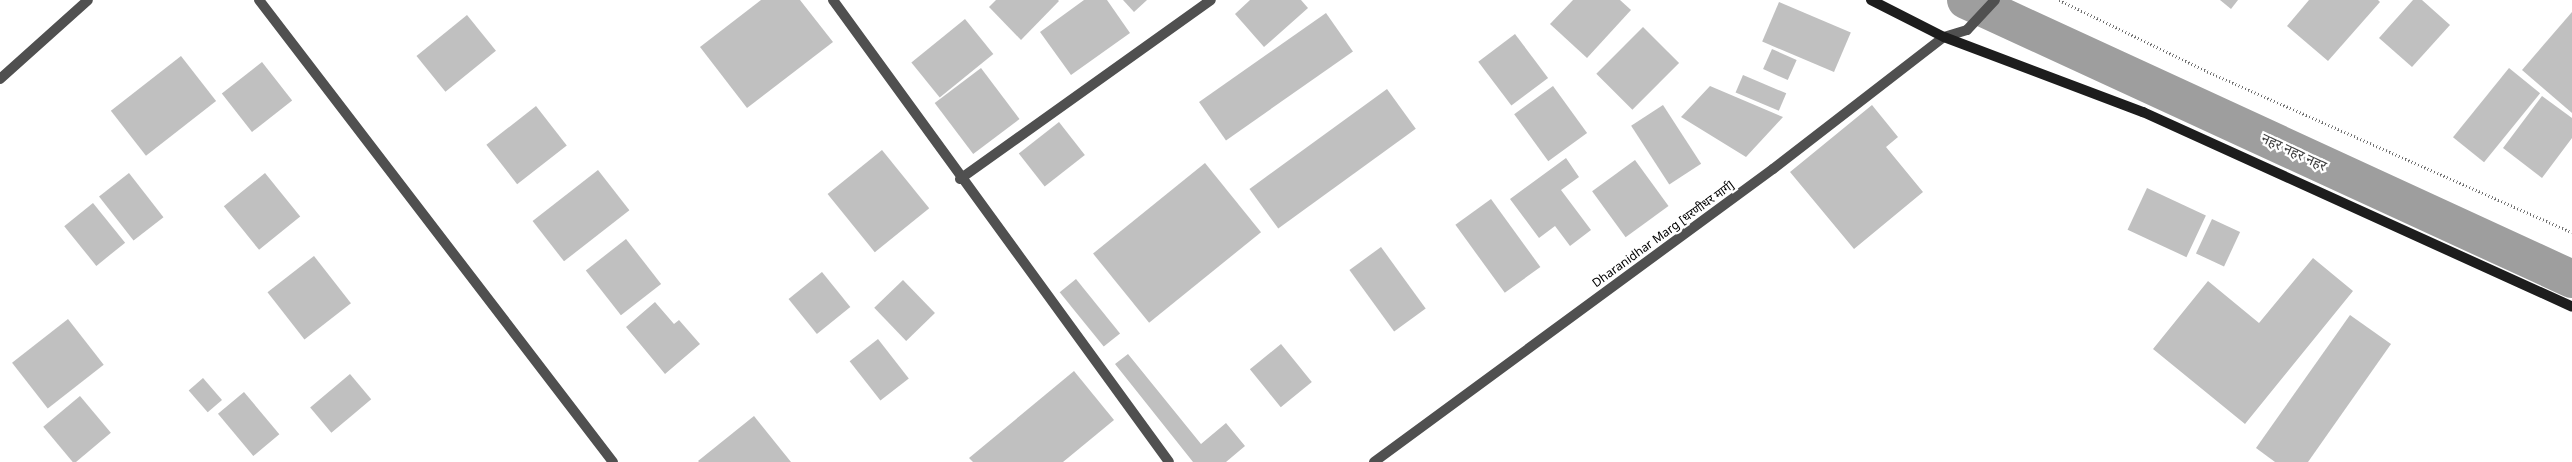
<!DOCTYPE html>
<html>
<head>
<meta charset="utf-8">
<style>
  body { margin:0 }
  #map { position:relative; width:2572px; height:462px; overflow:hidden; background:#fff; font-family:"Noto Sans","Noto Sans Devanagari",sans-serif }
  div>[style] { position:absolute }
  .canal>* { height:38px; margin:-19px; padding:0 19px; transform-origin:19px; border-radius:19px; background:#9e9e9e }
  .building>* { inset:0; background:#c0c0c0; transform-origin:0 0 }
  .path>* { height:3px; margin-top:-1.5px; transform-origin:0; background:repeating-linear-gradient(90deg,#727272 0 1px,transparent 0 3.5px) }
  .street>* { height:10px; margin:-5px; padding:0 5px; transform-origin:5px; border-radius:5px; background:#505050 }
  .secondary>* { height:10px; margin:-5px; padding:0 5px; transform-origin:5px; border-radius:5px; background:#1d1d1d }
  span { translate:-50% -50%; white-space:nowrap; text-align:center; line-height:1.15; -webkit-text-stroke:4.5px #fff; paint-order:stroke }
  .street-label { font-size:12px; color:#000 }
  .water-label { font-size:14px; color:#3f3f3f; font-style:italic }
</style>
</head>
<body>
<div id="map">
  <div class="canal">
    <div style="left:1966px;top:0;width:667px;rotate:24.72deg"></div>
  </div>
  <div class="building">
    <div style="clip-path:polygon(761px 0,800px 0,833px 42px,747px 108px,700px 47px)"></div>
    <div style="clip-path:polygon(996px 0,1058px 0,1059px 1px,1021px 40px,989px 7px)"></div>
    <div style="clip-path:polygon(1084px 0,1107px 0,1130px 33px,1071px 75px,1040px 32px)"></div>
    <div style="clip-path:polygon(1123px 0,1147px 0,1134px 12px)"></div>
    <div style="clip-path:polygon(1250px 0,1301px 0,1308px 8px,1264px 47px,1235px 14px)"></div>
    <div style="clip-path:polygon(1573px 0,1620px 0,1631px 10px,1587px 58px,1550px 24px)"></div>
    <div style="clip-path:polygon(2220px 0,2238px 0,2231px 9px)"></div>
    <div style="clip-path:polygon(2309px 0,2378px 0,2380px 2px,2328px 61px,2287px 26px)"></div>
    <div style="clip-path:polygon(2413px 0,2422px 0,2450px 25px,2412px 67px,2379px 38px)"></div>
    <div style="left:1779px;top:2px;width:78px;height:43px;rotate:23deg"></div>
    <div style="clip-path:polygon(2572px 12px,2572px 113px,2522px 70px)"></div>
    <div style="left:1326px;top:13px;width:47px;height:155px;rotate:55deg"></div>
    <div style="left:467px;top:15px;width:46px;height:65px;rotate:51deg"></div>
    <div style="left:965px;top:19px;width:45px;height:69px;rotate:51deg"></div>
    <div style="left:1643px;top:27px;width:51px;height:66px;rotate:45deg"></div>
    <div style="left:1515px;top:34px;width:55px;height:46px;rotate:53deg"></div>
    <div style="left:1772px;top:49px;width:27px;height:22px;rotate:24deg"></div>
    <div style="left:181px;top:56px;width:57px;height:89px;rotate:52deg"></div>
    <div style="left:262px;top:62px;width:49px;height:51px;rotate:52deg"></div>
    <div style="left:981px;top:68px;width:64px;height:58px;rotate:53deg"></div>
    <div style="left:2509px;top:68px;width:40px;height:89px;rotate:39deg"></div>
    <div style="left:1743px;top:75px;width:47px;height:19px;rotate:23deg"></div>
    <div style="left:1553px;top:86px;width:58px;height:48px;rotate:54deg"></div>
    <div style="clip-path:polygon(1710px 86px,1783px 117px,1746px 157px,1681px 117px)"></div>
    <div style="left:1387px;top:89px;width:49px;height:170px;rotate:54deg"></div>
    <div style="clip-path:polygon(2542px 96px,2572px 118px,2572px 138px,2542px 178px,2503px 148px)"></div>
    <div style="left:1663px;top:105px;width:70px;height:38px;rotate:57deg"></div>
    <div style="clip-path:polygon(1872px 105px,1898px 137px,1886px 147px,1923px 192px,1854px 249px,1790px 172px)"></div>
    <div style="left:536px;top:106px;width:50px;height:63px;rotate:52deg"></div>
    <div style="left:1059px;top:122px;width:42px;height:51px;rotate:52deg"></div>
    <div style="left:882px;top:150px;width:75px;height:70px;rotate:51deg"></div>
    <div style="clip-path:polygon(1566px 158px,1579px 177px,1561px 190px,1591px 230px,1570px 246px,1555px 226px,1539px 238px,1510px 199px)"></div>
    <div style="left:1635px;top:160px;width:57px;height:53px;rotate:54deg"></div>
    <div style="left:1205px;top:163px;width:89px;height:144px;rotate:51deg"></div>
    <div style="left:598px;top:170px;width:51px;height:83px;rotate:52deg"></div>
    <div style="left:129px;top:173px;width:56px;height:38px;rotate:52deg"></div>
    <div style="left:265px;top:173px;width:56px;height:53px;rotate:51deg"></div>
    <div style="left:2147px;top:188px;width:65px;height:46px;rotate:25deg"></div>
    <div style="left:1491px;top:199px;width:84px;height:44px;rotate:54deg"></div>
    <div style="left:93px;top:203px;width:51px;height:37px;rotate:51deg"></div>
    <div style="left:2212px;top:219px;width:31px;height:38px;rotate:25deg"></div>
    <div style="left:626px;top:239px;width:57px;height:51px;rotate:52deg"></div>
    <div style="left:1381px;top:247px;width:76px;height:39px;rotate:54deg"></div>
    <div style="left:314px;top:256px;width:60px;height:59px;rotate:52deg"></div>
    <div style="clip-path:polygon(2313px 258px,2353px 291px,2245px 424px,2153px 349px,2208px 281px,2259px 323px)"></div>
    <div style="left:822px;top:272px;width:45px;height:43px;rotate:51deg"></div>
    <div style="left:1076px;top:279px;width:70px;height:21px;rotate:51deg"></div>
    <div style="left:903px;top:280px;width:46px;height:40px;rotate:46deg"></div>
    <div style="clip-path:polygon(655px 302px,674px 324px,679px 320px,700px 344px,665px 374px,626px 327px)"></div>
    <div style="clip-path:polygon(2350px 315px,2391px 344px,2308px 462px,2275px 462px,2256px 448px)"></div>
    <div style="left:68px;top:319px;width:58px;height:71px;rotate:52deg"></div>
    <div style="left:878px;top:339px;width:50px;height:36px;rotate:52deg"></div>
    <div style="left:1281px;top:344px;width:49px;height:40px;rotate:51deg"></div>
    <div style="clip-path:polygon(1128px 354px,1201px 444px,1226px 423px,1245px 446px,1226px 462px,1193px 462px,1115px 364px)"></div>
    <div style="clip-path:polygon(1074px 371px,1114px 420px,1063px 462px,973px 462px,969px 458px)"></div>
    <div style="left:350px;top:374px;width:33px;height:52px;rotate:50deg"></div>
    <div style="left:203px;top:378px;width:29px;height:19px;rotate:49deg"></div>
    <div style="left:244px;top:392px;width:55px;height:34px;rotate:50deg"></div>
    <div style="left:80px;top:396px;width:48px;height:48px;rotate:50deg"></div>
    <div style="clip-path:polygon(754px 416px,791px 462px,699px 462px,698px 461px)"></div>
  </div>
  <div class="path">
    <div style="left:2059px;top:0;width:171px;rotate:25.7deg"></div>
    <div style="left:2213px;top:74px;width:392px;rotate:23.8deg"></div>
  </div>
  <div class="street">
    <div style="left:259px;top:0;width:582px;rotate:52.54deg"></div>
    <div style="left:833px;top:0;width:571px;rotate:53.97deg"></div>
    <div style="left:0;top:79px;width:118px;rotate:-41.9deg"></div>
    <div style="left:960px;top:179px;width:308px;rotate:-35.5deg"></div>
    <div style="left:1374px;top:462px;width:495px;rotate:-36.3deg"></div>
    <div style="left:1773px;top:169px;width:216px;rotate:-37.7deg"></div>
    <div style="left:1944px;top:37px;width:24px;rotate:-17deg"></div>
    <div style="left:1967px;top:30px;width:41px;rotate:-47deg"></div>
  </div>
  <div class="secondary">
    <div style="left:1871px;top:0;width:82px;rotate:26.9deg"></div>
    <div style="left:1944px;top:37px;width:213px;rotate:20.7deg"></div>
    <div style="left:2143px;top:112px;width:471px;rotate:24.4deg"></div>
  </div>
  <div class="street-label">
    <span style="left:1663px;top:234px;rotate:-36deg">Dharanidhar Marg [धरणीधर मार्ग]</span>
  </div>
  <div class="water-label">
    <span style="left:2294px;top:152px;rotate:25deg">नहर नहर नहर</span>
  </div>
</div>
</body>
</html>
